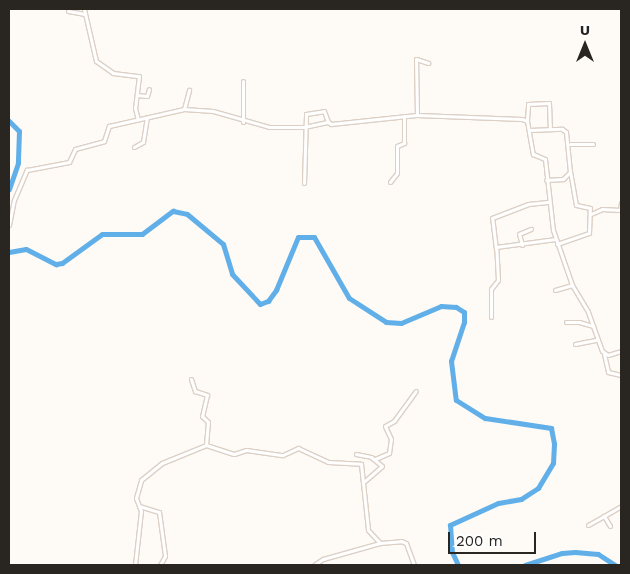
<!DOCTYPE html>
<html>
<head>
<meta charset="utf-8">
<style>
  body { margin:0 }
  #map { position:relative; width:630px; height:574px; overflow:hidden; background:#fefaf5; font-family:"Work Sans",sans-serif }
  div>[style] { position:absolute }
  .river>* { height:5px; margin:-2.5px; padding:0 2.5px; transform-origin:2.5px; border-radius:2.5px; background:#60afe9 }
  .roads { filter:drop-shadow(1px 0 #dcd0c6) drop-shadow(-1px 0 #dcd0c6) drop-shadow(0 1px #dcd0c6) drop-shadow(0 -1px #dcd0c6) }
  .minor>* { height:3px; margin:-1.5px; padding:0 1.5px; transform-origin:1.5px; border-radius:1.5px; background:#fff }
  span { translate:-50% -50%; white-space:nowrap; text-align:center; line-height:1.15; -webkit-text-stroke:4px #fff; paint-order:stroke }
  .frame { position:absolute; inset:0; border:10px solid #292521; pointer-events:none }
  .north { position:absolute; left:560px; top:20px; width:50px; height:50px; -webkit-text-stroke:4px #fff; paint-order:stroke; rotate:0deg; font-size:14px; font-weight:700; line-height:20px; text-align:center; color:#292521 }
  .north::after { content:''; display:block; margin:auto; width:18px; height:22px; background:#292521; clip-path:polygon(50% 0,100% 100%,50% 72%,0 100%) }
  .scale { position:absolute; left:448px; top:532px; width:88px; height:22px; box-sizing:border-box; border:2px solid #292521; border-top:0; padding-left:6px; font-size:15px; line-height:18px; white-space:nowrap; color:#292521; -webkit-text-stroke:4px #fff; paint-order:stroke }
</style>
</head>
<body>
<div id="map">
  <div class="river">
    <div style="left:9px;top:121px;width:14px;rotate:45deg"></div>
    <div style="left:19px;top:131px;width:32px;rotate:92deg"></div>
    <div style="left:18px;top:163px;width:28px;rotate:109deg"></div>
    <div style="left:9px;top:252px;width:17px;rotate:-10deg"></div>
    <div style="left:26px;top:249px;width:34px;rotate:27deg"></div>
    <div style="left:56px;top:264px;width:6px;rotate:-9deg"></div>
    <div style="left:62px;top:263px;width:49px;rotate:-35.9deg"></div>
    <div style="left:102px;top:234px;width:40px"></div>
    <div style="left:142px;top:234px;width:39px;rotate:-37deg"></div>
    <div style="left:173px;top:211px;width:14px;rotate:12deg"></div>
    <div style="left:187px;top:214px;width:47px;rotate:39.8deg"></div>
    <div style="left:223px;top:244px;width:31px;rotate:73deg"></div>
    <div style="left:232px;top:274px;width:41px;rotate:47deg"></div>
    <div style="left:260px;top:304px;width:9px;rotate:-21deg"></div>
    <div style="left:268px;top:301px;width:14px;rotate:-54deg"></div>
    <div style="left:276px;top:290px;width:57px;rotate:-67.5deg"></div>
    <div style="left:298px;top:237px;width:16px"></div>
    <div style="left:314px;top:237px;width:70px;rotate:60.2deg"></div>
    <div style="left:349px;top:298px;width:44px;rotate:33deg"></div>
    <div style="left:386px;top:322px;width:15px;rotate:4deg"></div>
    <div style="left:401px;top:323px;width:43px;rotate:-23deg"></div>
    <div style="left:441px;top:306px;width:15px;rotate:4deg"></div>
    <div style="left:456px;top:307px;width:9px;rotate:32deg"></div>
    <div style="left:464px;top:312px;width:10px;rotate:90deg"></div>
    <div style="left:464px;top:322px;width:41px;rotate:108.4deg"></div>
    <div style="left:451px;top:361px;width:39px;rotate:83deg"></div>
    <div style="left:456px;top:400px;width:34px;rotate:32deg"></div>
    <div style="left:485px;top:418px;width:67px;rotate:8.6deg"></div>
    <div style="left:551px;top:428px;width:16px;rotate:79deg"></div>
    <div style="left:554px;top:444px;width:19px;rotate:93deg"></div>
    <div style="left:553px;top:463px;width:29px;rotate:121deg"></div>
    <div style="left:538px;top:488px;width:20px;rotate:147deg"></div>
    <div style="left:521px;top:499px;width:23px;rotate:170deg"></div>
    <div style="left:498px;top:503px;width:53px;rotate:155.4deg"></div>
    <div style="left:450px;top:525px;width:27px;rotate:86deg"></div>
    <div style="left:452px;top:552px;width:14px;rotate:65deg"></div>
    <div style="left:525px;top:565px;width:39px;rotate:-18deg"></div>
    <div style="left:562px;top:553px;width:13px;rotate:-4deg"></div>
    <div style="left:575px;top:552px;width:23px;rotate:5deg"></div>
    <div style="left:598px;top:554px;width:20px;rotate:33deg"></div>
  </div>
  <div class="roads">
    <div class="minor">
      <div style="left:84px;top:9px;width:53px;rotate:77deg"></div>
      <div style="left:96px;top:61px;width:21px;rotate:35deg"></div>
      <div style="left:113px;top:73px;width:26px;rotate:7deg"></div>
      <div style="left:139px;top:76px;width:32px;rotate:97deg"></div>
      <div style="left:135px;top:108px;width:12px;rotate:76deg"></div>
      <div style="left:68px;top:11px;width:17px;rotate:10deg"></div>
      <div style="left:243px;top:81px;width:41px;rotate:90deg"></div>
      <div style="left:137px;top:95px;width:10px;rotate:6deg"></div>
      <div style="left:147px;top:96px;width:7px;rotate:-74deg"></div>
      <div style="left:184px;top:109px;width:20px;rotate:-75deg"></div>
      <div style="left:417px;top:115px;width:56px;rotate:-91deg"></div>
      <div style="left:416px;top:59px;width:13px;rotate:18deg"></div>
      <div style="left:527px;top:120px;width:16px;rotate:-86deg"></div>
      <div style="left:528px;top:104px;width:21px;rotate:-3deg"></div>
      <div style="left:549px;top:103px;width:26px;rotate:88deg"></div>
      <div style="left:529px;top:130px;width:33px;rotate:-2deg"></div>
      <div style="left:562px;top:129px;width:5px;rotate:37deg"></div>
      <div style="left:566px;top:132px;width:40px;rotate:84.3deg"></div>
      <div style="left:570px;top:172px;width:10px;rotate:135deg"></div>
      <div style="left:563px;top:179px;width:17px;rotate:177deg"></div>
      <div style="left:570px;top:144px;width:23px"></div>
      <div style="left:134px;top:147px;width:10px;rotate:-29deg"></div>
      <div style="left:143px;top:142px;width:24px;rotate:-81deg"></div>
      <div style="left:390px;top:182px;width:11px;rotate:-52deg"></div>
      <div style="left:397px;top:173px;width:27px;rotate:-90deg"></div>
      <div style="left:397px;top:146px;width:8px;rotate:-23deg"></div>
      <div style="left:404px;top:143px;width:27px;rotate:-90deg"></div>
      <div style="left:304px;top:183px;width:69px;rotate:-88.3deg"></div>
      <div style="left:306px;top:114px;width:18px;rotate:-9deg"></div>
      <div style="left:324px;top:111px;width:12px;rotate:70deg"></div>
      <div style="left:591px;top:214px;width:12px;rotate:-24deg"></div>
      <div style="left:602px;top:209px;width:18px;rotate:3deg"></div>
      <div style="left:620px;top:210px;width:7px;rotate:-82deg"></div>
      <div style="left:9px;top:225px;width:25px;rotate:-79deg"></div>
      <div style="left:14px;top:200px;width:33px;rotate:-67deg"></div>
      <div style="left:27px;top:170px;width:43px;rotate:-10.8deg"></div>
      <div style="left:69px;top:162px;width:14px;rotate:-65deg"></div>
      <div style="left:75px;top:149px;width:30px;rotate:-15deg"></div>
      <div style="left:104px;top:141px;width:16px;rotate:-72deg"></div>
      <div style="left:109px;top:126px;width:77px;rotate:-12.8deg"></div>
      <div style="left:184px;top:109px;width:29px;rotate:4deg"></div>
      <div style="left:213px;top:111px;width:58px;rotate:15.9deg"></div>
      <div style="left:269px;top:127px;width:35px"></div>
      <div style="left:304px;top:127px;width:25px;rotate:-12deg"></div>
      <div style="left:328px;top:122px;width:4px;rotate:34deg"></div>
      <div style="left:331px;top:124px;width:86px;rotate:-6deg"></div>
      <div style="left:417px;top:115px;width:105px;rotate:2.2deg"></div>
      <div style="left:522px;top:119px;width:5px;rotate:22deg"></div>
      <div style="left:527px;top:121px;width:34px;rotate:80deg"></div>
      <div style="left:533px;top:154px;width:13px;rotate:23deg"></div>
      <div style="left:545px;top:159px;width:71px;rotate:83.6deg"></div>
      <div style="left:553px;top:230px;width:58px;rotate:70.9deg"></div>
      <div style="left:572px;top:285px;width:31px;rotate:59deg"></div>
      <div style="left:588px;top:312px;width:41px;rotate:70.3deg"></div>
      <div style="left:602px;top:351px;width:7px;rotate:34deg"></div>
      <div style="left:608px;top:355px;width:14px;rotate:-17deg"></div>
      <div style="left:557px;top:244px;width:34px;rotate:-19deg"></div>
      <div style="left:589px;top:233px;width:25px;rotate:-88deg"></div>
      <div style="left:590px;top:208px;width:14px;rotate:-168deg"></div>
      <div style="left:576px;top:205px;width:34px;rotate:-100deg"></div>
      <div style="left:522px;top:245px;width:11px;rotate:-105deg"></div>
      <div style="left:519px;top:234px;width:13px;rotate:-23deg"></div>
      <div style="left:496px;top:249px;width:31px;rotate:-97deg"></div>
      <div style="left:492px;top:218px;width:39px;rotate:-21deg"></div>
      <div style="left:528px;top:204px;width:20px;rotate:-6deg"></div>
      <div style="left:555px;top:290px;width:18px;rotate:-16deg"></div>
      <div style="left:491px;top:317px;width:28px;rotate:-90deg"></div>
      <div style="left:491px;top:289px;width:11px;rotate:-52deg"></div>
      <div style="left:498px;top:280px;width:33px;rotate:-93deg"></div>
      <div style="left:496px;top:247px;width:60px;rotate:-7.7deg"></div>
      <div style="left:566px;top:322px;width:13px"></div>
      <div style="left:579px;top:322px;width:15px;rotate:16deg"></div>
      <div style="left:575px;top:344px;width:21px;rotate:-11deg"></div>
      <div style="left:604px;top:354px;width:18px;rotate:77deg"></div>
      <div style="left:608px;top:372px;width:13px;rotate:13deg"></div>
      <div style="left:191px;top:379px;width:13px;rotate:72deg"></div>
      <div style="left:195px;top:391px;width:13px;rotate:18deg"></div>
      <div style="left:207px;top:395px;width:22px;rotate:103deg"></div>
      <div style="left:202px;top:416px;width:8px;rotate:45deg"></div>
      <div style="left:208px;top:422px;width:23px;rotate:95deg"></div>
      <div style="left:356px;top:454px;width:15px;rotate:11deg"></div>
      <div style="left:371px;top:457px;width:14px;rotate:39deg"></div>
      <div style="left:382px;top:466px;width:23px;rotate:139deg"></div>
      <div style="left:375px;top:459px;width:15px;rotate:-23deg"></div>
      <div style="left:389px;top:453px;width:14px;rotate:-82deg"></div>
      <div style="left:391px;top:439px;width:14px;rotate:-115deg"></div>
      <div style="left:385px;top:426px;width:10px;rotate:-29deg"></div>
      <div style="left:394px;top:421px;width:37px;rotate:-54deg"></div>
      <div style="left:139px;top:506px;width:21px;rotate:17deg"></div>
      <div style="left:159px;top:512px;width:44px;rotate:82.2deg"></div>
      <div style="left:165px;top:556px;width:10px;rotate:119deg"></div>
      <div style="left:588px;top:525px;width:18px;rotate:-29deg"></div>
      <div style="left:610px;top:526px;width:12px;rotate:-121deg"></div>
      <div style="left:604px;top:516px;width:20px;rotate:-30deg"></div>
      <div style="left:135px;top:565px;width:54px;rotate:-83.7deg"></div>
      <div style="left:141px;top:511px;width:14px;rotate:-111deg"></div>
      <div style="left:136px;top:498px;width:19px;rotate:-74deg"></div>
      <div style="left:141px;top:480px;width:27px;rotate:-39deg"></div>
      <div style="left:162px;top:463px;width:48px;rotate:-22.2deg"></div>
      <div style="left:206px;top:445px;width:29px;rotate:18deg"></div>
      <div style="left:234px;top:454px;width:13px;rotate:-18deg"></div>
      <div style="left:246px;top:450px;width:37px;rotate:8deg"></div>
      <div style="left:283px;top:455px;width:17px;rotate:-25deg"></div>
      <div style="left:298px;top:448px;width:33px;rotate:25deg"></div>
      <div style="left:328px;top:462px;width:33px;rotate:3deg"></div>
      <div style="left:361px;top:464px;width:66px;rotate:83.9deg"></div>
      <div style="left:368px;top:530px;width:18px;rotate:47deg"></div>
      <div style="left:314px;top:565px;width:11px;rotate:-34deg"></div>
      <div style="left:323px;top:559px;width:59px;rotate:-15.7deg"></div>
      <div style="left:380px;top:543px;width:21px;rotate:-5deg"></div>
      <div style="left:401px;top:541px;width:5px;rotate:22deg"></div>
      <div style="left:406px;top:543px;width:23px;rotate:70deg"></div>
    </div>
  </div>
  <div class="frame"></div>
  <div class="north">U</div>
  <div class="scale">200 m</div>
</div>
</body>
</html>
